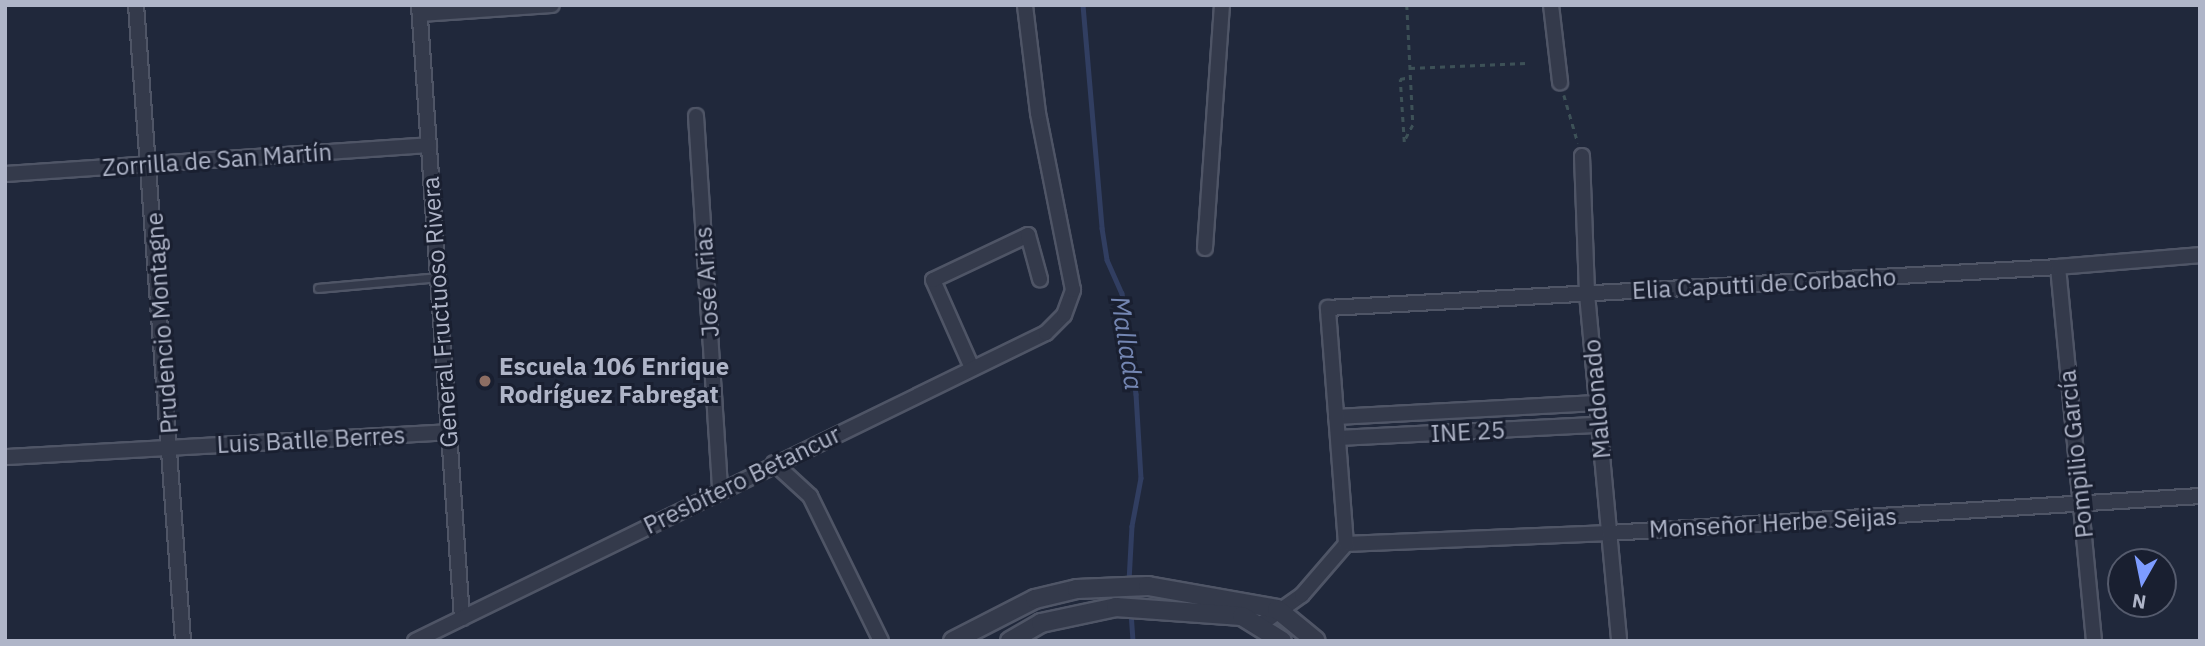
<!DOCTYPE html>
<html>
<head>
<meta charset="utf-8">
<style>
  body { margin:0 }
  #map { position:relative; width:2205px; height:646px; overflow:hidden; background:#20283b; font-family:"IBM Plex Sans",sans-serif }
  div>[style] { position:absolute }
  .stream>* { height:4.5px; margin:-2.25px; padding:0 2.25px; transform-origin:2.25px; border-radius:2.25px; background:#313e61 }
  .path>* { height:2.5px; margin-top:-1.25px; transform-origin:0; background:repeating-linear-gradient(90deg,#3d5157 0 5px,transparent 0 10px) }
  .roads { filter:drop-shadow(2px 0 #4f5566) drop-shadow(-2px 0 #4f5566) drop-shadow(0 2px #4f5566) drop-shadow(0 -2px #4f5566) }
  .service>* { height:7px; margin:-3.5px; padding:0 3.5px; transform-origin:3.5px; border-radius:3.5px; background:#343a4b }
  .minor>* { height:14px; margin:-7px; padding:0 7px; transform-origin:7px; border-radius:7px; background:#343a4b }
  .tertiary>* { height:18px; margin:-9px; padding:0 9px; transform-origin:9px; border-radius:9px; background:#343a4b }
  .dots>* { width:19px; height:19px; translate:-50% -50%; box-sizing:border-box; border:4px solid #191f30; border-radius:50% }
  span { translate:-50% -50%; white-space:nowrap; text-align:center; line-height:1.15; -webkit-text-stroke:6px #191f30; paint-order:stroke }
  .street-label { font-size:24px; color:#afb5c8 }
  .poi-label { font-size:24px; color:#afb5c8; font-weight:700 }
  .left { translate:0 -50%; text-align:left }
  .water-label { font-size:26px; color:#7486b2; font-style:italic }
  .frame { position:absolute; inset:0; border:7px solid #afb5c8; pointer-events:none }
  .north { position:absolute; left:2107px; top:548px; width:70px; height:70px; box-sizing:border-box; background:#191f30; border:2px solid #555b6d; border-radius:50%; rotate:189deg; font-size:19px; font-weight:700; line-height:28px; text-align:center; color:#afb5c8 }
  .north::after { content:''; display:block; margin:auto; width:24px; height:32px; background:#7d9cff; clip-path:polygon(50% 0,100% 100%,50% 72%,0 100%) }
</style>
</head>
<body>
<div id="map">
  <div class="stream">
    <div style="left:1083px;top:5px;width:224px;rotate:85.1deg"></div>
    <div style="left:1102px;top:228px;width:32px;rotate:81deg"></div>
    <div style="left:1107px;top:260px;width:36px;rotate:66deg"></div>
    <div style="left:1122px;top:293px;width:102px;rotate:82.1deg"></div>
    <div style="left:1136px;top:394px;width:84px;rotate:86.6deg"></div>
    <div style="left:1141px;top:478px;width:49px;rotate:100.6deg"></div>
    <div style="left:1132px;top:526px;width:56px;rotate:93.1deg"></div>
    <div style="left:1131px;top:612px;width:29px;rotate:86deg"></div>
  </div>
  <div class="path">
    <div style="left:1407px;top:5px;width:120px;rotate:87.1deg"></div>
    <div style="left:1413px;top:125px;width:19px;rotate:118deg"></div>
    <div style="left:1404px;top:142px;width:63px;rotate:-93.6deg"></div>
    <div style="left:1400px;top:79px;width:11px;rotate:-10deg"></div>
    <div style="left:1410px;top:68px;width:116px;rotate:-2.5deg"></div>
    <div style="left:1564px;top:95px;width:50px;rotate:73.7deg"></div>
  </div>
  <div class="roads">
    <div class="service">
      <div style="left:318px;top:288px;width:121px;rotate:-5.2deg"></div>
    </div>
    <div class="minor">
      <div style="left:136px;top:5px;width:638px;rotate:85.77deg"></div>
      <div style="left:419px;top:5px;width:615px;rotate:85.99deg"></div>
      <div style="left:1551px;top:5px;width:78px;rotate:83.3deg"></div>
      <div style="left:420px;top:14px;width:132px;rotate:-3.9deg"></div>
      <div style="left:696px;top:116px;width:375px;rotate:86.3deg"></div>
      <div style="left:1582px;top:156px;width:138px;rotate:87.9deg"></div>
      <div style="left:1587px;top:294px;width:348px;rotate:84.7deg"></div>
      <div style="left:5px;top:174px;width:425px;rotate:-3.9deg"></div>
      <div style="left:1205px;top:248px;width:244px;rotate:-86deg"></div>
      <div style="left:2058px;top:267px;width:376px;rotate:84.5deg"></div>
      <div style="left:972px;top:368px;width:96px;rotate:-113.9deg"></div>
      <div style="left:933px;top:280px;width:105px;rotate:-25.3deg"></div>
      <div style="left:1028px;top:235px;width:46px;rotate:74.7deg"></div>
      <div style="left:1336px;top:417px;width:261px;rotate:-3.1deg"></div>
      <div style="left:1338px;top:438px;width:261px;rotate:-2.9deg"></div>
      <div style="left:5px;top:457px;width:445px;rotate:-3.2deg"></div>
      <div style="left:774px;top:463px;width:49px;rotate:42.5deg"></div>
      <div style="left:810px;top:496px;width:161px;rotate:63.9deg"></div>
      <div style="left:1346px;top:544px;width:263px;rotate:-2.4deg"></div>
      <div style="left:1609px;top:533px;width:592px;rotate:-3.58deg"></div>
      <div style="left:1261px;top:624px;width:50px;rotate:-35.3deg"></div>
      <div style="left:1302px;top:595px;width:67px;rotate:-49.2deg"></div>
      <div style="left:1346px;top:544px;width:237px;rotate:-94.4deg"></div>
      <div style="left:1328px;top:308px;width:731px;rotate:-3.21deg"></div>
      <div style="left:2058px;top:267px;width:143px;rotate:-4.8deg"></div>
      <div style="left:415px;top:641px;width:702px;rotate:-26.02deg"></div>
      <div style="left:1046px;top:333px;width:25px;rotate:-45deg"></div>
      <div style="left:1064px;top:315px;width:27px;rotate:-70deg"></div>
      <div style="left:1073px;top:290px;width:180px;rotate:-101.2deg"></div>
      <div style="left:1038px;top:113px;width:109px;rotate:-96.9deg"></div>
    </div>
    <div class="tertiary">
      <div style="left:953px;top:641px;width:92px;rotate:-27.1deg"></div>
      <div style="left:1035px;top:599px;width:43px;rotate:-13.4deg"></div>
      <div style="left:1077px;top:589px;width:71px;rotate:-2.4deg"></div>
      <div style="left:1148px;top:586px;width:131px;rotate:10.1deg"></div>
      <div style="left:1277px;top:609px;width:50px;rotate:39.4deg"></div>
      <div style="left:1010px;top:641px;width:36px;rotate:-30deg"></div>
      <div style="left:1041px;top:623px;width:77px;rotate:-12deg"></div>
      <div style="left:1116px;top:607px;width:126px;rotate:4.1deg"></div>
      <div style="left:1242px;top:616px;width:47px;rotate:32deg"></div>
    </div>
  </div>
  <div class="dots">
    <div style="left:485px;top:381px;background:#8d6e63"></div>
  </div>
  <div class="street-label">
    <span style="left:217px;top:160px;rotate:-4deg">Zorrilla de San Martín</span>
    <span style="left:707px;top:282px;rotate:-94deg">José Arias</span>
    <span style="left:1764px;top:284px;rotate:-3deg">Elia Caputti de Corbacho</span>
    <span style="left:440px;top:312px;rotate:-94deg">General Fructuoso Rivera</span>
    <span style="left:162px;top:323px;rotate:-94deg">Prudencio Montagne</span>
    <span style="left:1597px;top:399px;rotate:-95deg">Maldonado</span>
    <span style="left:1468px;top:432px;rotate:-3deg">INE 25</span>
    <span style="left:311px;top:440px;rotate:-3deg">Luis Batlle Berres</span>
    <span style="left:2076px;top:454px;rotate:-96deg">Pompilio García</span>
    <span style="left:742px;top:480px;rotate:-26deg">Presbítero Betancur</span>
    <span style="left:1773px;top:523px;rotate:-3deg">Monseñor Herbe Seijas</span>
  </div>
  <div class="poi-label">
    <span class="left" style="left:499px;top:381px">Escuela 106 Enrique<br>Rodríguez Fabregat</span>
  </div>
  <div class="water-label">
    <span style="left:1127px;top:343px;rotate:81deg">Mallada</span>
  </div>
  <div class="frame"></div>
  <div class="north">N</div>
</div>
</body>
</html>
